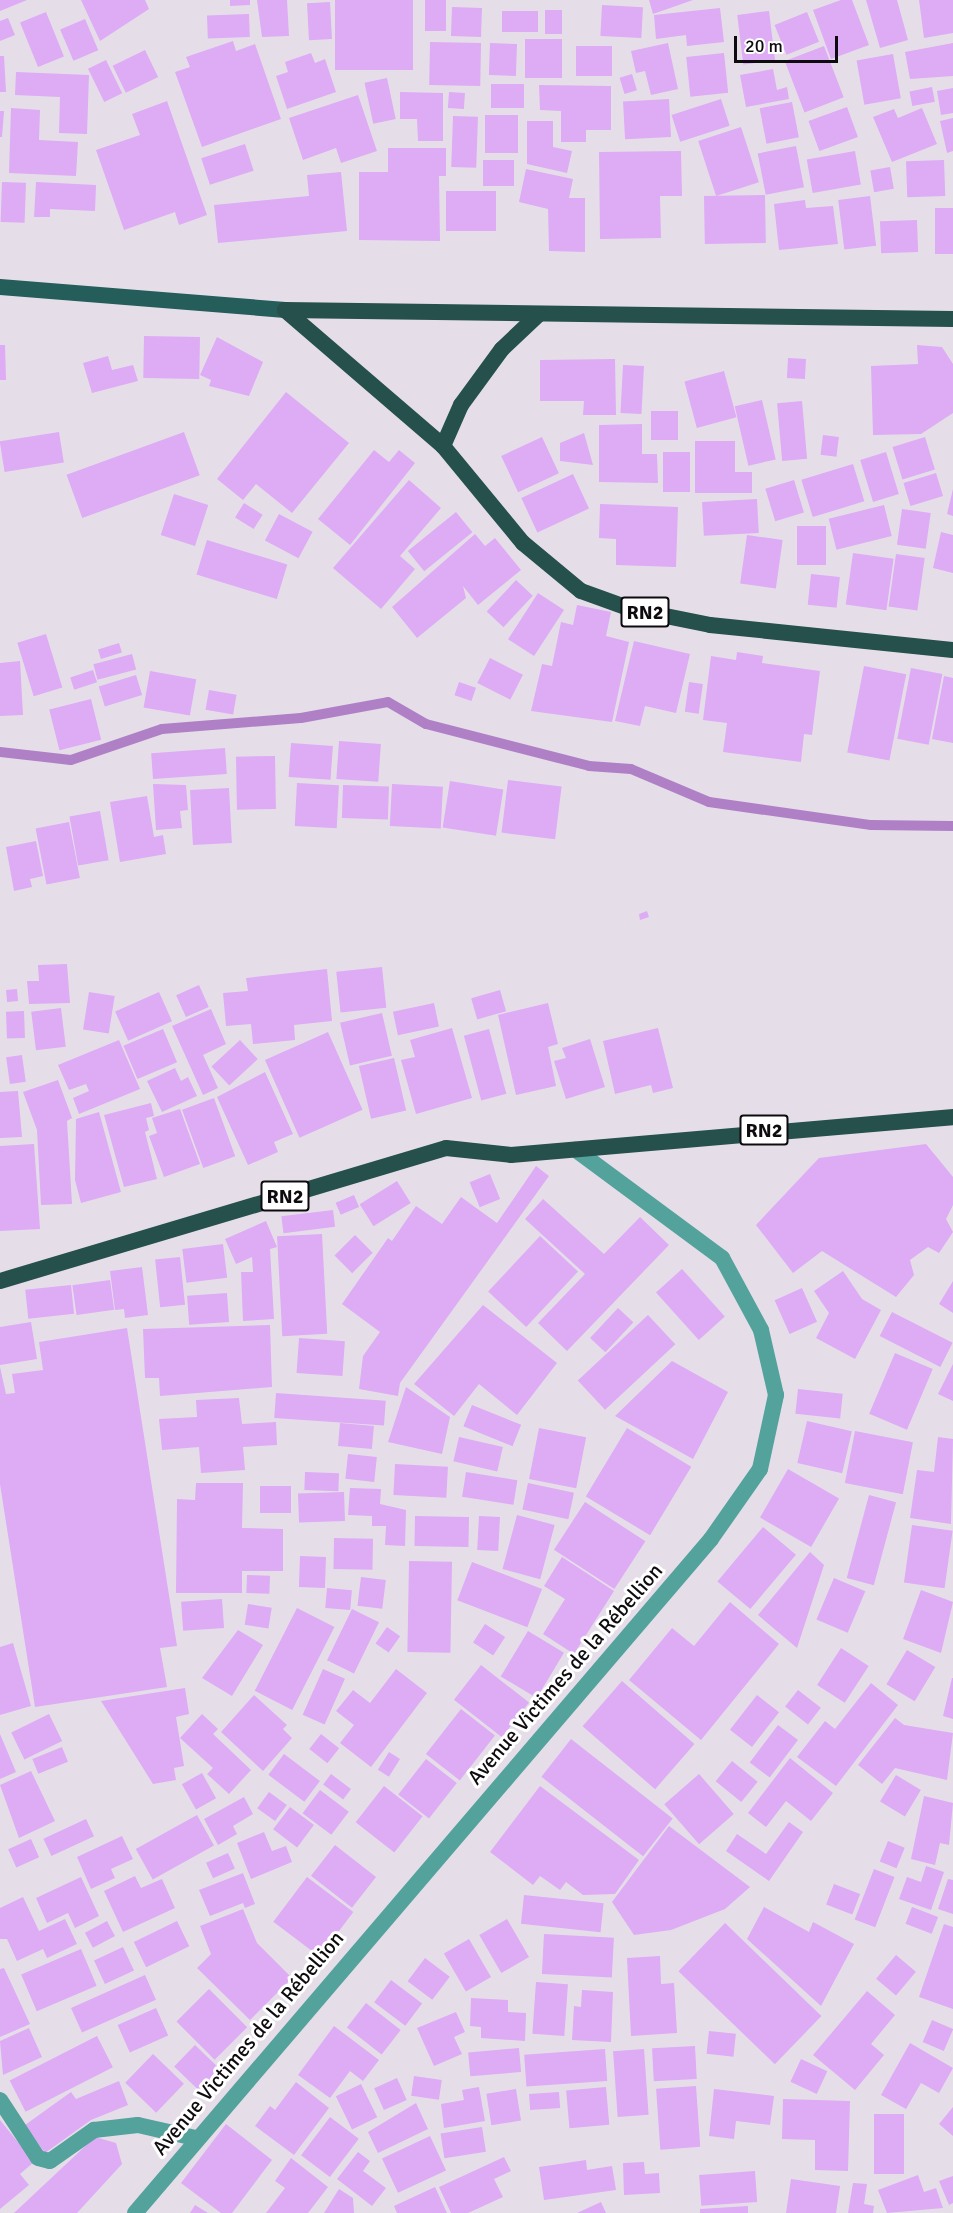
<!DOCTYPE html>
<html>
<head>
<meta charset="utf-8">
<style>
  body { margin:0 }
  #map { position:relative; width:953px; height:2213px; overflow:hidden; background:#e5dee9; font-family:Signika,sans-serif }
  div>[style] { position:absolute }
  .stream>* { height:10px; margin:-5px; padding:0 5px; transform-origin:5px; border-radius:5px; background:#b080c6 }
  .building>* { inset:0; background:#deabf5; transform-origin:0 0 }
  .minor>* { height:16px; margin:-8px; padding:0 8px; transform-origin:8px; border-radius:8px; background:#53a29c }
  .tertiary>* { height:16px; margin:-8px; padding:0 8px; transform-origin:8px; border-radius:8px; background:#53a29c }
  .primary>* { height:16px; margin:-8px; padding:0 8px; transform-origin:8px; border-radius:8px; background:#245d59 }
  .trunk>* { height:16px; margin:-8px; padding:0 8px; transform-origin:8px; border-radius:8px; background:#25504c }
  span { translate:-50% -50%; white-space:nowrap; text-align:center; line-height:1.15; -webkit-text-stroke:6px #fff; paint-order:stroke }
  .shield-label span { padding:2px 4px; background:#fff; border:2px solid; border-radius:4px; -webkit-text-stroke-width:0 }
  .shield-label { font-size:20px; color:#0e0b0f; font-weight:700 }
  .street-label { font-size:21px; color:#0e0b0f }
  .scale { position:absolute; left:734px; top:36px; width:104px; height:27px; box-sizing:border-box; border:3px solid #0e0b0f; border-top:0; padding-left:8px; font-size:18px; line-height:21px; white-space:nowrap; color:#0e0b0f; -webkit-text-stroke:4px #fff; paint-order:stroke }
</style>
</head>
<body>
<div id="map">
  <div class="stream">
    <div style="left:0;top:752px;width:71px;rotate:6.4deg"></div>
    <div style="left:71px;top:760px;width:96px;rotate:-18.8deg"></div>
    <div style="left:162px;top:729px;width:139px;rotate:-4.5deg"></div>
    <div style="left:301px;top:718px;width:88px;rotate:-10.4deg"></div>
    <div style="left:388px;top:702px;width:44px;rotate:30.1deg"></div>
    <div style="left:426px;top:724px;width:168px;rotate:14.4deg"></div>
    <div style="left:589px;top:766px;width:42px;rotate:4.1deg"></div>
    <div style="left:631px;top:769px;width:85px;rotate:22.9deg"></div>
    <div style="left:709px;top:802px;width:164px;rotate:8.1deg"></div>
    <div style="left:871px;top:825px;width:82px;rotate:0.7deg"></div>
  </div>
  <div class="building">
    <div style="clip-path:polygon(0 0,27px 0,0 11px)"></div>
    <div style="clip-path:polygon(81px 0,145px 0,149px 9px,100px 41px)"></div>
    <div style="clip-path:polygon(230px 0,250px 0,250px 5px,230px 6px)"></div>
    <div style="clip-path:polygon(257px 0,287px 0,289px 36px,262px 37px)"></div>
    <div style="left:335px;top:0;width:78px;height:70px"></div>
    <div style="left:425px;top:0;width:21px;height:31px"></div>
    <div style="clip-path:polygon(649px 0,693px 0,653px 14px)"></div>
    <div style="clip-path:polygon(841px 0,852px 0,869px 45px,831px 59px,813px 10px)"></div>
    <div style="clip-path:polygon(866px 0,897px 0,908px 40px,880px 48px)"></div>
    <div style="clip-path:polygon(919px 0,953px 0,953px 33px,924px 38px)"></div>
    <div style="left:330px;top:2px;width:37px;height:23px;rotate:87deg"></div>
    <div style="left:602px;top:5px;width:41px;height:31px;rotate:3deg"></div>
    <div style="left:452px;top:7px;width:30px;height:29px;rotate:2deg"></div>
    <div style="clip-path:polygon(720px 8px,724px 42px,687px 46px,686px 35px,656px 39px,654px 15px)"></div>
    <div style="left:545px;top:10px;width:17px;height:24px"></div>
    <div style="left:502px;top:11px;width:36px;height:21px"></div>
    <div style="left:769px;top:11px;width:50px;height:32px;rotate:83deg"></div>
    <div style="left:46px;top:12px;width:48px;height:28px;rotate:68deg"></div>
    <div style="left:807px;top:12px;width:32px;height:35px;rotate:68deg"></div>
    <div style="left:249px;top:14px;width:23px;height:42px;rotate:88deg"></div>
    <div style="clip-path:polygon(8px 18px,15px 35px,0 41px,0 21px)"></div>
    <div style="left:85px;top:19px;width:34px;height:27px;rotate:67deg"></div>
    <div style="left:525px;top:39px;width:37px;height:39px"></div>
    <div style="clip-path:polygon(233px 41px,236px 51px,255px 44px,281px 119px,202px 147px,175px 72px,190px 67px,186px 57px)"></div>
    <div style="left:430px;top:42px;width:51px;height:43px;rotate:1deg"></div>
    <div style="left:490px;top:43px;width:27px;height:32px;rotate:2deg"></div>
    <div style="clip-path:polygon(668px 43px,678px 89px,651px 95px,645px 71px,636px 73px,631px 51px)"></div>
    <div style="clip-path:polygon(953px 43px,953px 76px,910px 79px,905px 52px)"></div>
    <div style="left:576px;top:46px;width:36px;height:30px"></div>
    <div style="left:824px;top:46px;width:55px;height:42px;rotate:69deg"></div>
    <div style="left:145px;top:50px;width:30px;height:36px;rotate:64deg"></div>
    <div style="clip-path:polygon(311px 53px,315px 63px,325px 59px,336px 92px,287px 109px,276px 76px,288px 72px,285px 62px)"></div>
    <div style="left:724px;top:53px;width:40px;height:38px;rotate:84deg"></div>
    <div style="left:893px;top:54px;width:45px;height:37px;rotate:80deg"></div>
    <div style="clip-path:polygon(0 56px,4px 56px,6px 92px,0 92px)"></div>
    <div style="left:106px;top:60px;width:37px;height:20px;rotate:64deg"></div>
    <div style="clip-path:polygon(773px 69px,777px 90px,787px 87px,789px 99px,746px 107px,740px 75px)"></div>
    <div style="clip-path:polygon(16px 72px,89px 75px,87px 134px,59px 133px,60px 97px,15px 95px)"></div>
    <div style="left:632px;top:74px;width:17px;height:13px;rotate:73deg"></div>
    <div style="left:387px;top:78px;width:42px;height:23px;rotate:78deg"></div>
    <div style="left:491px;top:84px;width:33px;height:24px"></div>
    <div style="clip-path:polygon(539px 85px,611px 86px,611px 130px,586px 130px,586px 142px,561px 142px,561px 111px,540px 110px)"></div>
    <div style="left:932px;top:87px;width:15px;height:23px;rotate:79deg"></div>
    <div style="clip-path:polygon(953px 88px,953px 113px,941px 115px,937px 91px)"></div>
    <div style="clip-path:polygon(400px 92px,443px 93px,443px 141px,418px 141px,417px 119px,400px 119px)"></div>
    <div style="left:449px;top:92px;width:16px;height:16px;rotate:4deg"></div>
    <div style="clip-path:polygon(358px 95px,377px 151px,341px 163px,336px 148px,303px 160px,289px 118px)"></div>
    <div style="left:669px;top:99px;width:38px;height:46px;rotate:87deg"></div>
    <div style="left:721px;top:99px;width:28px;height:52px;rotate:72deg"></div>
    <div style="clip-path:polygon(167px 101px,207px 215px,179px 225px,175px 212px,124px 230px,96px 150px,140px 135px,132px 114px)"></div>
    <div style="left:792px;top:102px;width:36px;height:33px;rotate:79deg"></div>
    <div style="left:847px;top:107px;width:32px;height:41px;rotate:70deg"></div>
    <div style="clip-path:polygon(11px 108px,40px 110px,39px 140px,78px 142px,76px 176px,9px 173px)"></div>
    <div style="clip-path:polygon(922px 108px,937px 144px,892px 162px,873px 117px,894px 109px,898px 118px)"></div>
    <div style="clip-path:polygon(0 111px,4px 111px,2px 137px,0 137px)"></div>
    <div style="left:485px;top:115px;width:33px;height:38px"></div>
    <div style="left:453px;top:116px;width:25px;height:51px;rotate:2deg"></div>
    <div style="clip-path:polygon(953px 118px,953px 151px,947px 153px,940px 121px)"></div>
    <div style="clip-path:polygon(527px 121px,553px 121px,553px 147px,572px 151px,567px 173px,527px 164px)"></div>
    <div style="left:741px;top:127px;width:58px;height:45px;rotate:72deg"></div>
    <div style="left:245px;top:144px;width:28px;height:46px;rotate:72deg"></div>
    <div style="left:796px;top:146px;width:42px;height:39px;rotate:79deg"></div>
    <div style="clip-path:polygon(388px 148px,446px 148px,446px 176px,439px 176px,440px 241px,359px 240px,359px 172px,388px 172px)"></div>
    <div style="clip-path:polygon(681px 151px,682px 196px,660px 196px,661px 238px,600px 239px,599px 152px)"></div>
    <div style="left:855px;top:151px;width:34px;height:49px;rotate:80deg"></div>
    <div style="left:483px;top:160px;width:31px;height:26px"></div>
    <div style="left:944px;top:160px;width:36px;height:38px;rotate:88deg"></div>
    <div style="left:890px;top:167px;width:22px;height:20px;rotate:80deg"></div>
    <div style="clip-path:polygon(526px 169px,573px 179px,569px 198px,585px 198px,585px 252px,549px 251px,548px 209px,519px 202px)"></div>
    <div style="clip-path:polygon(341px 172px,347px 231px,218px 243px,214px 205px,309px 196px,307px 175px)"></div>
    <div style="left:2px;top:182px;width:24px;height:40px;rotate:2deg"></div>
    <div style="clip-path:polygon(36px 182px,96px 185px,95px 211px,50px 209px,50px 217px,34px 217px)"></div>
    <div style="left:446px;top:191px;width:50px;height:40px"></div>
    <div style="left:765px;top:195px;width:48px;height:61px;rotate:89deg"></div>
    <div style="left:870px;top:196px;width:50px;height:32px;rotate:83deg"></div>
    <div style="clip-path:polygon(805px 200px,806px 208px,833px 206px,838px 244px,779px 250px,774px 204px)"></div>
    <div style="left:953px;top:208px;width:46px;height:18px;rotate:90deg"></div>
    <div style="left:917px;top:220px;width:32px;height:37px;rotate:88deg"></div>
    <div style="left:144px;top:336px;width:56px;height:42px;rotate:1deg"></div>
    <div style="clip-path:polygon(217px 337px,263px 362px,249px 396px,209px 386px,211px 380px,200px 375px)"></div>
    <div style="clip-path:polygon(0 345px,5px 345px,6px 380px,0 380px)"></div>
    <div style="clip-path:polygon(917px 345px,942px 347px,953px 364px,953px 413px,921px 434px,873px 435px,871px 366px,918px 364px)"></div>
    <div style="clip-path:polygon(108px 356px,112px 370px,133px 365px,138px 381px,92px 393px,83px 363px)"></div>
    <div style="left:788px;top:358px;width:18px;height:20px;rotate:3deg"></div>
    <div style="clip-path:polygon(615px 359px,616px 415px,583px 415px,584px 401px,540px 401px,540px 360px)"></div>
    <div style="left:623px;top:365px;width:21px;height:48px;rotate:3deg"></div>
    <div style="left:724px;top:371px;width:48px;height:41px;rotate:75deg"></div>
    <div style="clip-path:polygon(286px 392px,349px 443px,292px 513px,256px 484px,243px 500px,217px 479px)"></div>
    <div style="left:762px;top:400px;width:61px;height:28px;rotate:77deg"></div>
    <div style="left:802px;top:401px;width:58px;height:25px;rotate:85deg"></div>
    <div style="left:651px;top:411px;width:27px;height:29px"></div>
    <div style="clip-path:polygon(642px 424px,642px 454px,657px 454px,658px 483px,599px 482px,599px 425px)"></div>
    <div style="left:59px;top:432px;width:31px;height:60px;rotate:81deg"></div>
    <div style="left:184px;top:432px;width:46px;height:125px;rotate:70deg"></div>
    <div style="clip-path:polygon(584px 433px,593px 465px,560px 461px,560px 443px)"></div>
    <div style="left:823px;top:435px;width:16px;height:20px;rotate:7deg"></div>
    <div style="left:542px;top:437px;width:40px;height:45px;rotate:65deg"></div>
    <div style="left:925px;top:437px;width:34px;height:34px;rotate:73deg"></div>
    <div style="clip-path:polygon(695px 441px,735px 441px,735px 472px,752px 472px,752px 493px,695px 493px)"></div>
    <div style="clip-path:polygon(374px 450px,389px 462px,399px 450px,415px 463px,350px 545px,318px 519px)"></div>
    <div style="left:663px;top:452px;width:27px;height:40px"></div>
    <div style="left:886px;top:452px;width:44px;height:27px;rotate:73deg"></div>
    <div style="left:853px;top:464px;width:39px;height:54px;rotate:73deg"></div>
    <div style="left:936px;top:473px;width:24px;height:34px;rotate:73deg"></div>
    <div style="left:573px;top:474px;width:38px;height:57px;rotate:65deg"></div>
    <div style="clip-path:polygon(409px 480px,441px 508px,400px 556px,415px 569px,381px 609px,333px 568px)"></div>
    <div style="left:794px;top:480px;width:34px;height:30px;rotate:73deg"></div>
    <div style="clip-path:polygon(953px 489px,953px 516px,947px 514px)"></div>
    <div style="left:174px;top:494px;width:36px;height:43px;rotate:18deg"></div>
    <div style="left:757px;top:499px;width:34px;height:55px;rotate:87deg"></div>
    <div style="left:244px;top:503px;width:22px;height:17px;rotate:32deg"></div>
    <div style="clip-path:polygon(600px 504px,678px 507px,676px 567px,616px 565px,616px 539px,599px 538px)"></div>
    <div style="left:884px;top:505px;width:32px;height:57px;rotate:76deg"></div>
    <div style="left:902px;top:509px;width:29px;height:36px;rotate:8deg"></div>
    <div style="left:456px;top:512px;width:26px;height:62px;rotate:51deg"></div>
    <div style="left:279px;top:514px;width:38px;height:30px;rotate:28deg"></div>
    <div style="left:797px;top:526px;width:29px;height:39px"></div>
    <div style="clip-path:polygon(941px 532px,953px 535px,953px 573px,933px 568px)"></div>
    <div style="clip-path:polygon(475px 534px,485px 546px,495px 538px,521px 570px,478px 605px,463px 586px,466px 598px,417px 638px,392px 607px)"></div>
    <div style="left:747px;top:535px;width:36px;height:49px;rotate:8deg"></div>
    <div style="left:207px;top:540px;width:84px;height:36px;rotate:17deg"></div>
    <div style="left:853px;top:553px;width:41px;height:52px;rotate:8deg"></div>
    <div style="left:896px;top:554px;width:29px;height:53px;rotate:8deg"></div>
    <div style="left:811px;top:574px;width:29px;height:31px;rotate:6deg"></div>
    <div style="left:516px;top:580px;width:23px;height:43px;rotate:43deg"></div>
    <div style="left:538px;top:593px;width:31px;height:55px;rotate:33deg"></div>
    <div style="clip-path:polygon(577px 605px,611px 612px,606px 636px,629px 642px,612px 722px,531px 711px,542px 664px,552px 666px,561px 622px,573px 625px)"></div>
    <div style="left:46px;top:634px;width:56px;height:30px;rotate:73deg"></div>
    <div style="clip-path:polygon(634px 641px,690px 654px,676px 713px,645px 706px,640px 726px,615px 721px)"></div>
    <div style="left:119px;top:643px;width:10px;height:22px;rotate:73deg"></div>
    <div style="clip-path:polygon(737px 652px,763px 656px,762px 663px,820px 671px,812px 735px,804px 734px,801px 762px,723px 752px,727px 723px,703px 720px,711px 656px,736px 660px)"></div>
    <div style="left:132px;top:654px;width:16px;height:40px;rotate:75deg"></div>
    <div style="left:490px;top:658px;width:37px;height:28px;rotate:27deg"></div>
    <div style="clip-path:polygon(20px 661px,23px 715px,0 716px,0 663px)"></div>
    <div style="left:864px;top:666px;width:43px;height:88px;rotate:11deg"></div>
    <div style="left:911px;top:668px;width:32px;height:72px;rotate:11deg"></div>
    <div style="left:93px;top:670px;width:13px;height:24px;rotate:72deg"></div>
    <div style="left:150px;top:671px;width:47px;height:37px;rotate:10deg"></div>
    <div style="left:136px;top:675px;width:21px;height:39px;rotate:73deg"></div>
    <div style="clip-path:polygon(944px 676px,953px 678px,953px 743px,932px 739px)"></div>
    <div style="left:459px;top:682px;width:18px;height:14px;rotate:19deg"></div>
    <div style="left:689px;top:682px;width:14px;height:30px;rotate:8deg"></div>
    <div style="left:209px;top:690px;width:28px;height:20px;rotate:10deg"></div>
    <div style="left:91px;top:699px;width:42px;height:43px;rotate:76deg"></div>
    <div style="left:339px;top:741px;width:42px;height:38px;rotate:4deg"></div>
    <div style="left:291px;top:743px;width:42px;height:34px;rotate:4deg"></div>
    <div style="left:225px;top:748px;width:26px;height:74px;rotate:86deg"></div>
    <div style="left:275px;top:756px;width:53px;height:39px;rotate:89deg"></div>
    <div style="left:508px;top:780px;width:54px;height:53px;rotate:7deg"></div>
    <div style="left:450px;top:781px;width:54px;height:47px;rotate:9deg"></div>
    <div style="left:297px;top:783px;width:42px;height:43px;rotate:3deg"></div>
    <div style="clip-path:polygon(153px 784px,186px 785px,188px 810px,180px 811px,182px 828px,156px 830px)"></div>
    <div style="left:392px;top:784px;width:51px;height:42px;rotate:3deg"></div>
    <div style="left:343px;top:785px;width:46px;height:33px;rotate:2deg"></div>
    <div style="left:229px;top:788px;width:55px;height:39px;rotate:87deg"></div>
    <div style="clip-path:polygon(147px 796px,154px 837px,163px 835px,166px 854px,120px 862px,110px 802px)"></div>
    <div style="left:100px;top:811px;width:50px;height:31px;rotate:80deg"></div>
    <div style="left:69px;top:822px;width:57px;height:34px;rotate:79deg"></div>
    <div style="clip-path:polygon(36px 841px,43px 876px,30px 879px,32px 887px,14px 891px,6px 847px)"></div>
    <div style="clip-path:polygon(647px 911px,649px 917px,640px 920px,639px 914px)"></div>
    <div style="clip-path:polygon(67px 964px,70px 1003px,29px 1004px,27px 981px,39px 981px,38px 965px)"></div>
    <div style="left:382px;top:967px;width:41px;height:46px;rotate:84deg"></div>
    <div style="clip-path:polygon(327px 969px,332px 1021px,294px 1025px,295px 1040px,253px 1044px,251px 1024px,226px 1026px,223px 993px,248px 991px,246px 978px)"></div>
    <div style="left:199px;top:985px;width:24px;height:25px;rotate:66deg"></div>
    <div style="left:17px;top:989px;width:12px;height:11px;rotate:85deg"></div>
    <div style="left:500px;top:990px;width:22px;height:30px;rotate:74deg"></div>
    <div style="left:89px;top:992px;width:26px;height:38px;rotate:9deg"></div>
    <div style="left:159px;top:992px;width:32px;height:48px;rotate:66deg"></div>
    <div style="left:434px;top:1003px;width:24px;height:42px;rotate:78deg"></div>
    <div style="clip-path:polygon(548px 1003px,558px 1044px,548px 1047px,556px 1086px,516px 1095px,498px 1015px)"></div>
    <div style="left:61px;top:1008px;width:39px;height:30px;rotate:83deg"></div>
    <div style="clip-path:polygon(211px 1009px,226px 1044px,203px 1055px,218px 1088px,203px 1095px,172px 1026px)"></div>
    <div style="left:24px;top:1011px;width:27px;height:18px;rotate:88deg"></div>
    <div style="left:382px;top:1013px;width:44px;height:43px;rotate:77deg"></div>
    <div style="clip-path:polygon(452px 1028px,472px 1098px,416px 1114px,401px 1060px,415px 1057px,410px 1040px)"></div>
    <div style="clip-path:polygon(658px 1028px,673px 1088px,653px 1093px,651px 1085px,615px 1094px,603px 1041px)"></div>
    <div style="left:163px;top:1029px;width:36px;height:43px;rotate:67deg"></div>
    <div style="left:489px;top:1029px;width:67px;height:26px;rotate:75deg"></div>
    <div style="left:328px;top:1032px;width:85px;height:69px;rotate:66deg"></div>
    <div style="clip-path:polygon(590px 1039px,605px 1087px,566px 1099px,554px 1061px,566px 1058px,562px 1048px)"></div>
    <div style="clip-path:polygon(119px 1040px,140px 1089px,79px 1114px,73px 1098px,89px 1091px,86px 1084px,69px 1090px,58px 1065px)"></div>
    <div style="left:240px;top:1040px;width:26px;height:39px;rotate:47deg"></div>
    <div style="left:22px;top:1055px;width:27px;height:16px;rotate:82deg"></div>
    <div style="left:394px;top:1058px;width:54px;height:36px;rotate:77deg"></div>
    <div style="clip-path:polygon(175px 1068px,181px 1081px,188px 1077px,197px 1096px,162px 1112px,147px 1081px)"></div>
    <div style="clip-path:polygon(265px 1072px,293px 1134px,274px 1142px,278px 1152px,248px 1165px,217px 1097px)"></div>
    <div style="clip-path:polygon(58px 1080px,72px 1118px,67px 1121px,72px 1204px,41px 1205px,37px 1130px,23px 1092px)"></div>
    <div style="clip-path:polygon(18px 1091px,22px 1137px,0 1138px,0 1092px)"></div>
    <div style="left:214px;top:1098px;width:62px;height:34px;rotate:70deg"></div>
    <div style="clip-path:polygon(151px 1103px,154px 1116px,146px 1118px,149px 1130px,145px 1132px,157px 1179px,124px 1187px,104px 1115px)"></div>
    <div style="clip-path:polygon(180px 1109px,200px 1164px,164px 1177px,149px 1136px,157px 1133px,152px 1118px)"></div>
    <div style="clip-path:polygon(99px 1112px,121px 1192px,81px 1203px,75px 1180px,76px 1119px)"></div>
    <div style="clip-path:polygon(34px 1144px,40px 1229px,0 1231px,0 1146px)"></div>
    <div style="clip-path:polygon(926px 1144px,953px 1177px,953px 1205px,946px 1219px,953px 1232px,939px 1253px,928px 1247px,910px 1260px,914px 1275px,896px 1297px,822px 1251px,793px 1273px,756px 1225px,819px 1158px)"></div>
    <div style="clip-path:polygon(536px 1166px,549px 1176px,400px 1383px,398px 1396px,359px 1389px,363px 1356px,380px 1332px,342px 1304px,388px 1238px,392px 1241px,416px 1206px,442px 1224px,461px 1197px,497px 1223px)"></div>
    <div style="left:490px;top:1174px;width:27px;height:22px;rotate:68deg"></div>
    <div style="left:397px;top:1181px;width:26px;height:44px;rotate:58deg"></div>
    <div style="left:354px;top:1195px;width:13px;height:20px;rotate:67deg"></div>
    <div style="clip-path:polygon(543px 1199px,604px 1254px,640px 1217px,669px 1245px,567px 1351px,538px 1323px,585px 1274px,525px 1219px)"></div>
    <div style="left:333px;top:1210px;width:17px;height:52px;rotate:83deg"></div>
    <div style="clip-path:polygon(266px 1221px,277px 1247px,270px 1249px,274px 1319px,243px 1321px,241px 1272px,253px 1272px,252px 1257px,236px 1264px,225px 1239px)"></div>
    <div style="left:322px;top:1234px;width:100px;height:45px;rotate:87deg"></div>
    <div style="left:355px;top:1235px;width:25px;height:29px;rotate:45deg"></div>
    <div style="left:540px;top:1236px;width:52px;height:76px;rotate:43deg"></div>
    <div style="left:223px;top:1244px;width:34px;height:41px;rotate:83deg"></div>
    <div style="left:180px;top:1257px;width:48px;height:25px;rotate:84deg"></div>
    <div style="clip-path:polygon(142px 1267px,148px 1315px,125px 1318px,124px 1309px,115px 1310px,110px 1271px)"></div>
    <div style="left:682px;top:1269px;width:64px;height:35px;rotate:48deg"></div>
    <div style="clip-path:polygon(843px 1271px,862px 1299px,881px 1310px,855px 1359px,816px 1338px,829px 1313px,814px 1291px)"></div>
    <div style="left:110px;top:1280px;width:30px;height:38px;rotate:82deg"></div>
    <div style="clip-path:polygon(953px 1281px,953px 1313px,939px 1304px)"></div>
    <div style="left:71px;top:1285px;width:29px;height:46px;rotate:84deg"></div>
    <div style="left:802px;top:1288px;width:37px;height:30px;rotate:66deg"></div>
    <div style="left:227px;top:1293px;width:29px;height:40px;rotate:86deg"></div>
    <div style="clip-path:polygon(483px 1305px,557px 1363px,517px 1415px,479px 1384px,454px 1416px,414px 1384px)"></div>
    <div style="left:618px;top:1308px;width:21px;height:41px;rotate:43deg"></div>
    <div style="left:892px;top:1312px;width:68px;height:27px;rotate:27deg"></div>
    <div style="left:648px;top:1315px;width:40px;height:96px;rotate:47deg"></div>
    <div style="clip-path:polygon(31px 1322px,37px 1359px,0 1365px,0 1327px)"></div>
    <div style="clip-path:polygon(270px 1325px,272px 1387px,160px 1396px,159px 1378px,145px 1378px,143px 1329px)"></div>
    <div style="clip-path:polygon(127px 1328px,177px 1646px,160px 1648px,167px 1687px,35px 1707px,0 1484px,0 1367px,6px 1394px,15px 1393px,12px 1374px,43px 1370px,39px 1342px)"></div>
    <div style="left:299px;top:1338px;width:46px;height:35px;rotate:4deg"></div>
    <div style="left:895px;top:1353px;width:41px;height:66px;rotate:23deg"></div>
    <div style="clip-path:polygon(672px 1361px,728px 1392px,693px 1459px,615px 1416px)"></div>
    <div style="clip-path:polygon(953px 1364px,953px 1401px,938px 1394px)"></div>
    <div style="clip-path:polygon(406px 1387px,450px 1417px,442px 1454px,388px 1442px)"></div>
    <div style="left:798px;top:1389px;width:45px;height:25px;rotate:6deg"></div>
    <div style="left:276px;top:1393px;width:110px;height:25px;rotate:4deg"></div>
    <div style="clip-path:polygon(239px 1398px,242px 1424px,276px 1422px,277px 1445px,243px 1447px,245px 1470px,201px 1473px,199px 1447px,162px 1450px,159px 1419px,197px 1417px,196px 1400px)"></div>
    <div style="left:472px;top:1405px;width:53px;height:23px;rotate:22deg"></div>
    <div style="left:807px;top:1421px;width:46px;height:43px;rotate:13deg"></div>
    <div style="left:340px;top:1423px;width:34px;height:23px;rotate:5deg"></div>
    <div style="left:539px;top:1428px;width:48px;height:52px;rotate:11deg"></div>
    <div style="left:627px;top:1428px;width:75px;height:80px;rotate:31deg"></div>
    <div style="left:855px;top:1431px;width:59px;height:53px;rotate:11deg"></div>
    <div style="left:459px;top:1437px;width:45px;height:25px;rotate:13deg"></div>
    <div style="clip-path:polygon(938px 1437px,953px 1439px,951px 1524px,910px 1518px,917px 1470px,934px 1472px)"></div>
    <div style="left:348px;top:1454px;width:29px;height:25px;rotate:6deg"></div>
    <div style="left:395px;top:1464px;width:53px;height:31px;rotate:3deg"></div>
    <div style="left:788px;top:1469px;width:59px;height:56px;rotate:30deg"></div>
    <div style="left:305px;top:1472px;width:34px;height:18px;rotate:2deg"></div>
    <div style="left:466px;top:1472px;width:52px;height:25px;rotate:9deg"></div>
    <div style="clip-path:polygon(196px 1483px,243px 1483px,242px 1528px,283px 1529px,283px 1571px,242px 1571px,242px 1593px,176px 1593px,177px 1499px,195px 1500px)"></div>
    <div style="left:528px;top:1483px;width:47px;height:27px;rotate:12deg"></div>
    <div style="left:260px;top:1486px;width:31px;height:27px"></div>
    <div style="clip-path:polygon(350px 1488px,381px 1489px,380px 1504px,406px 1510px,405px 1546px,385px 1545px,386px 1526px,372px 1526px,372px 1516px,348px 1515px)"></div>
    <div style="left:344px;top:1492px;width:29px;height:46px;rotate:88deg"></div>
    <div style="left:869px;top:1495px;width:28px;height:86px;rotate:15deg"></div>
    <div style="left:585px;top:1502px;width:72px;height:57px;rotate:33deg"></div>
    <div style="left:517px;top:1515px;width:39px;height:56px;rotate:15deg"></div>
    <div style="left:415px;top:1516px;width:54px;height:30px;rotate:1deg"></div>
    <div style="left:479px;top:1516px;width:21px;height:34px;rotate:3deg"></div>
    <div style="left:912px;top:1525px;width:41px;height:58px;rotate:8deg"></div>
    <div style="left:763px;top:1527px;width:43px;height:71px;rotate:40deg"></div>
    <div style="left:334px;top:1538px;width:39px;height:31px;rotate:1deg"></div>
    <div style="clip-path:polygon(810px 1552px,824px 1565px,797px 1648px,758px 1615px)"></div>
    <div style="left:300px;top:1556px;width:26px;height:31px;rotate:2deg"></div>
    <div style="clip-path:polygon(562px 1557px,614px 1591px,574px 1654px,543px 1634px,565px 1599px,544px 1586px)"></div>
    <div style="left:409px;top:1561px;width:43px;height:91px;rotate:1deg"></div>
    <div style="left:472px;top:1562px;width:75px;height:41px;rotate:21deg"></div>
    <div style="left:247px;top:1575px;width:23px;height:18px;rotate:2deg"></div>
    <div style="left:361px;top:1577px;width:25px;height:29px;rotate:7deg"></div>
    <div style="left:834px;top:1578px;width:34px;height:45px;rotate:23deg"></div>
    <div style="left:327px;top:1588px;width:25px;height:20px;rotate:5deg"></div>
    <div style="clip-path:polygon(921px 1590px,953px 1602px,941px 1653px,903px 1639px)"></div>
    <div style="left:222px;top:1599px;width:29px;height:41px;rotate:86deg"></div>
    <div style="clip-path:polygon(730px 1602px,779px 1644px,701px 1740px,629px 1680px,672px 1628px,694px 1646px)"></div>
    <div style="left:248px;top:1604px;width:24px;height:21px;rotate:9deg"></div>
    <div style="left:297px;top:1608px;width:42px;height:93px;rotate:27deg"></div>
    <div style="left:352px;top:1609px;width:30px;height:57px;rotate:26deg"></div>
    <div style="left:485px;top:1624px;width:24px;height:22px;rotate:33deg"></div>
    <div style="left:387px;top:1627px;width:16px;height:20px;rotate:35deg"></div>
    <div style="clip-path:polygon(238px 1630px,263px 1645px,232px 1696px,202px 1678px)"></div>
    <div style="left:528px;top:1631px;width:42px;height:53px;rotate:31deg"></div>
    <div style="clip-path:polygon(13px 1643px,31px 1706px,0 1715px,0 1647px)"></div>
    <div style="left:841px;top:1648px;width:33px;height:44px;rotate:33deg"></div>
    <div style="left:907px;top:1650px;width:33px;height:40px;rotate:31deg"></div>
    <div style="left:481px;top:1665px;width:61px;height:44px;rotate:38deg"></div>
    <div style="left:323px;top:1669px;width:24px;height:50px;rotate:24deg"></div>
    <div style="clip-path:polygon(396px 1669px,427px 1693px,371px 1767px,340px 1743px,354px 1725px,336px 1711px,353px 1690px,370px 1703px)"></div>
    <div style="clip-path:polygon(952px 1678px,953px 1678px,953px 1719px,943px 1716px)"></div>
    <div style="left:622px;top:1681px;width:96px;height:60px;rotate:41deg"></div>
    <div style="clip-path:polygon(871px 1683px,898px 1705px,836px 1786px,797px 1757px,825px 1721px,835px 1729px)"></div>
    <div style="clip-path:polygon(185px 1688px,189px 1714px,176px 1717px,184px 1766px,174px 1768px,176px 1780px,153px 1784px,101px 1701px)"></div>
    <div style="left:798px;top:1690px;width:29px;height:21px;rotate:38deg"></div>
    <div style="clip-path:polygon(254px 1695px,287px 1725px,283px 1729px,292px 1738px,263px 1771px,221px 1732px)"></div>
    <div style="left:757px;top:1695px;width:28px;height:44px;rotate:38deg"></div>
    <div style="left:461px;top:1709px;width:43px;height:57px;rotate:38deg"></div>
    <div style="left:49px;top:1714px;width:30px;height:42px;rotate:64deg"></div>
    <div style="clip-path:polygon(202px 1714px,218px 1729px,213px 1734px,251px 1770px,229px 1794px,207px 1774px,213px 1768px,180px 1738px)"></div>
    <div style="clip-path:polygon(895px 1718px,904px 1725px,953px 1733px,947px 1780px,895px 1768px,882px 1784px,858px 1765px)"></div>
    <div style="left:778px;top:1725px;width:25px;height:47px;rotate:37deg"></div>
    <div style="clip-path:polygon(0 1734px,16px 1772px,0 1779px)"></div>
    <div style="left:321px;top:1734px;width:23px;height:19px;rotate:38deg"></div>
    <div style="left:571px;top:1739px;width:129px;height:48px;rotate:38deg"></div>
    <div style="left:62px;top:1747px;width:16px;height:32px;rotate:68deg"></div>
    <div style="left:389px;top:1752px;width:13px;height:21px;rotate:32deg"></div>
    <div style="left:284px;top:1754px;width:45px;height:26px;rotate:37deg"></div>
    <div style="clip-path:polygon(790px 1758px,833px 1793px,811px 1821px,786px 1801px,766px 1827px,748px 1813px)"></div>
    <div style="left:426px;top:1759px;width:39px;height:45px;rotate:38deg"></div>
    <div style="left:732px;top:1761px;width:33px;height:26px;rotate:39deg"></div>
    <div style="clip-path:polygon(31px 1771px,55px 1821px,19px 1838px,0 1785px)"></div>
    <div style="left:202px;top:1773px;width:29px;height:23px;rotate:61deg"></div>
    <div style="left:331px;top:1774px;width:25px;height:13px;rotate:37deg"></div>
    <div style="left:699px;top:1774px;width:53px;height:46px;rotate:49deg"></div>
    <div style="left:896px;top:1775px;width:29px;height:31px;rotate:31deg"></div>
    <div style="left:384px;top:1786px;width:49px;height:46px;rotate:38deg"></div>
    <div style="clip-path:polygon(540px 1786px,639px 1860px,615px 1894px,583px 1895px,566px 1882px,560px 1890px,540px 1876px,533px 1885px,490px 1852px)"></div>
    <div style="left:320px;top:1790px;width:36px;height:29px;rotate:37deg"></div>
    <div style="left:269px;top:1792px;width:22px;height:20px;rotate:36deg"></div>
    <div style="clip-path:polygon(924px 1796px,953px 1803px,949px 1845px,940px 1843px,935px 1865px,911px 1859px)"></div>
    <div style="clip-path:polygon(244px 1797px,253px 1814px,233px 1826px,237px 1834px,218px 1845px,204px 1819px)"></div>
    <div style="left:290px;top:1807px;width:30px;height:28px;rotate:37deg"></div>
    <div style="left:197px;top:1815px;width:35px;height:70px;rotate:61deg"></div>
    <div style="left:86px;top:1819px;width:19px;height:47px;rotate:65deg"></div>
    <div style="clip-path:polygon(789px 1822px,803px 1832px,769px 1881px,726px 1851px,737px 1834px,766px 1854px)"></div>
    <div style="clip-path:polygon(669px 1826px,750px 1887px,725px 1909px,671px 1930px,634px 1935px,612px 1902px)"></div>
    <div style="clip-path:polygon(264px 1832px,272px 1851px,286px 1846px,292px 1862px,251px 1879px,237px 1843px)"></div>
    <div style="clip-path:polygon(122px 1836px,133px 1859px,111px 1869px,115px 1878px,91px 1889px,77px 1857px)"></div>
    <div style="left:31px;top:1839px;width:20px;height:25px;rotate:66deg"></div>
    <div style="left:888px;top:1841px;width:18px;height:22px;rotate:22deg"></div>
    <div style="left:335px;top:1845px;width:52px;height:39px;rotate:38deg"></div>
    <div style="left:228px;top:1853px;width:17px;height:24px;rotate:66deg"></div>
    <div style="clip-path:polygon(926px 1866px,944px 1872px,931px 1910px,899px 1899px,907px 1877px,921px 1882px)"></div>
    <div style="left:874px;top:1869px;width:22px;height:54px;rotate:21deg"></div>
    <div style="clip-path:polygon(243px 1873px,255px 1904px,245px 1908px,243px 1903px,210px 1916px,199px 1890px)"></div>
    <div style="clip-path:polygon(135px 1876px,141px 1888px,162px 1879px,175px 1908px,123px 1932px,104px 1891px)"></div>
    <div style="clip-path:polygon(81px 1877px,99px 1916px,75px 1928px,68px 1913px,47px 1923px,36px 1898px)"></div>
    <div style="left:307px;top:1877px;width:58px;height:56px;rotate:37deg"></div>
    <div style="clip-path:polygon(948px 1879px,953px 1880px,953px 1914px,938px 1909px)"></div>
    <div style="left:834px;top:1884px;width:28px;height:22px;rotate:21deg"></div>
    <div style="left:524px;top:1895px;width:80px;height:29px;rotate:6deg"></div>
    <div style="clip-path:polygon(23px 1897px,39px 1931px,65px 1919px,77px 1944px,47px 1958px,43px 1949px,17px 1961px,7px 1939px,0 1939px,0 1908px)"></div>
    <div style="clip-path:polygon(764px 1907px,809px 1932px,813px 1922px,854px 1944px,821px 2006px,747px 1939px)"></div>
    <div style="left:912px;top:1907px;width:28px;height:18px;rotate:21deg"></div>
    <div style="clip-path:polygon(243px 1909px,257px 1943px,292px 1978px,250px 2020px,197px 1968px,211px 1954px,200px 1926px)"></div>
    <div style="left:507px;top:1919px;width:44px;height:32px;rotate:60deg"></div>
    <div style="left:107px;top:1921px;width:17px;height:25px;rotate:62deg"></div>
    <div style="left:177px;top:1921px;width:28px;height:48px;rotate:64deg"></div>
    <div style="left:725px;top:1923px;width:134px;height:67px;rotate:44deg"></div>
    <div style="clip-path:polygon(944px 1924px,953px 1927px,953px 2009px,919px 1997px)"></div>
    <div style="left:544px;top:1934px;width:70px;height:40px;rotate:3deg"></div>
    <div style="left:469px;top:1939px;width:44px;height:29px;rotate:60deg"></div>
    <div style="left:123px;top:1947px;width:26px;height:32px;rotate:65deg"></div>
    <div style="left:81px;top:1949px;width:40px;height:65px;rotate:67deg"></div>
    <div style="left:896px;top:1955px;width:26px;height:31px;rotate:40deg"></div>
    <div style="clip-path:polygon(660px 1956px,661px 1984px,674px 1983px,677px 2033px,631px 2036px,627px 1958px)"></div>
    <div style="left:425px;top:1958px;width:31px;height:29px;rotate:37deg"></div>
    <div style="clip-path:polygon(4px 1968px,30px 2024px,0 2037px,0 1969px)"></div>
    <div style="left:145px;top:1975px;width:27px;height:81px;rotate:66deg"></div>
    <div style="left:391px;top:1980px;width:39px;height:28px;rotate:37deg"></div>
    <div style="left:536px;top:1982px;width:32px;height:52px;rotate:4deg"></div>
    <div style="left:209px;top:1989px;width:54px;height:46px;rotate:45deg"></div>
    <div style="clip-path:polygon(582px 1990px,613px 1992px,611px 2042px,572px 2040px,574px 2006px,581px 2007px)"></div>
    <div style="clip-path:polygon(867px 1991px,895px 2015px,871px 2044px,884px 2055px,855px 2090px,813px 2055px)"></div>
    <div style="clip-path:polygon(471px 1998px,508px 2000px,508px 2012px,526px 2013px,525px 2041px,481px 2038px,481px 2027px,470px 2026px)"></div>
    <div style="left:366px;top:2003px;width:44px;height:31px;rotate:38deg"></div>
    <div style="left:156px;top:2008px;width:30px;height:42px;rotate:66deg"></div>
    <div style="clip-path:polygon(456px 2012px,465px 2032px,454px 2037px,462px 2054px,434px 2066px,417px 2028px)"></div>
    <div style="left:932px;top:2020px;width:23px;height:24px;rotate:23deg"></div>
    <div style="clip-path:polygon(334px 2026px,379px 2060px,363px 2081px,350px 2071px,330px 2098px,298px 2075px)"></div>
    <div style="clip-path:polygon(29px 2028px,42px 2057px,3px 2075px,0 2041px)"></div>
    <div style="left:709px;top:2031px;width:27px;height:23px;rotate:6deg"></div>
    <div style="left:97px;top:2036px;width:35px;height:98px;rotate:63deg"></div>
    <div style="clip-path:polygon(910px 2043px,953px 2068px,939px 2093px,921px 2083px,906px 2109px,881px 2095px)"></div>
    <div style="left:195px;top:2045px;width:37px;height:30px;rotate:44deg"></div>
    <div style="left:695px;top:2046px;width:33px;height:43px;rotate:87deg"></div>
    <div style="left:519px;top:2048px;width:24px;height:51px;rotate:85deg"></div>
    <div style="left:605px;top:2049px;width:32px;height:81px;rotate:86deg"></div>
    <div style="left:644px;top:2049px;width:66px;height:31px;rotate:86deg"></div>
    <div style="left:153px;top:2054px;width:43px;height:40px;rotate:44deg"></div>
    <div style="left:801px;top:2059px;width:29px;height:25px;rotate:25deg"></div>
    <div style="left:414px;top:2076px;width:28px;height:20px;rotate:8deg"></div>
    <div style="left:397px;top:2078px;width:24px;height:25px;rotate:66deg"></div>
    <div style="clip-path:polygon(119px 2081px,128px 2105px,91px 2120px,45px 2153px,25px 2125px,71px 2092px,76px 2099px)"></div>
    <div style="clip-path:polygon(296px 2082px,329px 2108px,294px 2155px,255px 2126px,270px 2106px,275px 2110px)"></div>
    <div style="left:361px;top:2084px;width:37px;height:28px;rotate:64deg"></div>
    <div style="left:696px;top:2086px;width:61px;height:40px;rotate:86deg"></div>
    <div style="clip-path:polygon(479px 2087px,485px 2121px,444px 2128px,441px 2104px,464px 2100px,462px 2090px)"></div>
    <div style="left:606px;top:2087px;width:38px;height:40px;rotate:85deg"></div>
    <div style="left:516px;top:2089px;width:32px;height:30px;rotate:81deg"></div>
    <div style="clip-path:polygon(714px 2089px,774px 2096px,770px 2125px,736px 2121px,734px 2139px,709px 2136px)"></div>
    <div style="left:559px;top:2092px;width:16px;height:30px;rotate:86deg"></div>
    <div style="clip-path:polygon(783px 2099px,850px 2101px,848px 2171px,815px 2170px,815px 2140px,782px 2139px)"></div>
    <div style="clip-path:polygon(416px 2103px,428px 2129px,378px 2153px,368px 2132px)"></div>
    <div style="clip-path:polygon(953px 2107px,953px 2136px,939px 2124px)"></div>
    <div style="left:874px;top:2114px;width:30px;height:60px"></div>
    <div style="left:330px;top:2117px;width:36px;height:48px;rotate:37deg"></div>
    <div style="clip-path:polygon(0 2120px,34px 2162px,20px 2174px,29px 2185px,0 2209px)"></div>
    <div style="clip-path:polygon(226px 2124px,272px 2160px,232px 2213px,221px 2213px,181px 2183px)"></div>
    <div style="left:482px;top:2127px;width:25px;height:42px;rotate:81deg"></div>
    <div style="left:430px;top:2136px;width:38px;height:53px;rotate:65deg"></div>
    <div style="clip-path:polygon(95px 2137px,116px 2143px,122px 2164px,77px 2213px,14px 2213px)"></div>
    <div style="clip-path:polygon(358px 2152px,370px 2161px,363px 2171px,386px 2188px,372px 2206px,337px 2179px)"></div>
    <div style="clip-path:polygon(504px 2157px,511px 2171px,494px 2179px,503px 2197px,468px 2213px,451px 2213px,439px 2187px)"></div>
    <div style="clip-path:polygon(291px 2158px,328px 2187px,308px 2213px,266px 2213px,285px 2188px,275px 2181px)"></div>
    <div style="clip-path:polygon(586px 2160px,587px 2170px,612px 2166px,616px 2190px,544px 2200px,539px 2167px)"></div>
    <div style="clip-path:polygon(644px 2162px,645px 2174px,659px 2173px,660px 2193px,624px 2195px,623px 2163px)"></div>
    <div style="left:755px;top:2171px;width:31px;height:56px;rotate:86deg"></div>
    <div style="clip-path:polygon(918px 2175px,924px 2192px,936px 2188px,943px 2208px,887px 2213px,878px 2190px)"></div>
    <div style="clip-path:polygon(953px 2176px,953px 2203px,949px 2205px,939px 2181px)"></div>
    <div style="clip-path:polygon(791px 2179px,840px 2186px,836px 2213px,786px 2213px)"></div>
    <div style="clip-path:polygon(853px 2183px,867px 2184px,864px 2204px,874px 2206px,873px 2213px,848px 2213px)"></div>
    <div style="clip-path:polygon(435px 2187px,447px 2213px,397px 2213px,394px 2206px)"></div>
    <div style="clip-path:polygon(339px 2189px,353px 2198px,354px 2213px,324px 2213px)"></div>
    <div style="clip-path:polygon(601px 2202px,606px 2213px,577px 2213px)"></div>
    <div style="clip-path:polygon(195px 2205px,208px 2213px,190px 2213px)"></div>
    <div style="clip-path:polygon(748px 2206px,748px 2213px,700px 2213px,700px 2209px)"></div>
  </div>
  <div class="minor">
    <div style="left:0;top:2100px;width:69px;rotate:56.8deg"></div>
    <div style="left:38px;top:2158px;width:12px;rotate:14deg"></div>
    <div style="left:50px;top:2161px;width:54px;rotate:-35.2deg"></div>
    <div style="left:94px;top:2130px;width:44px;rotate:-6.5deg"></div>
    <div style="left:138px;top:2125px;width:58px;rotate:12.8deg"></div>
  </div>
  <div class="tertiary">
    <div style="left:135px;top:2213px;width:887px;rotate:-49.48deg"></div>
    <div style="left:711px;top:1539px;width:85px;rotate:-55deg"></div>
    <div style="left:760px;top:1469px;width:76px;rotate:-77.8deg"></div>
    <div style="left:776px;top:1395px;width:67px;rotate:-103deg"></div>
    <div style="left:761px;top:1330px;width:82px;rotate:-118.4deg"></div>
    <div style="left:722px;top:1258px;width:182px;rotate:-143.5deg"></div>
  </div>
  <div class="primary">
    <div style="left:0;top:287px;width:286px;rotate:4.6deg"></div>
  </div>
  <div class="trunk">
    <div style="left:285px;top:310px;width:208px;rotate:40.7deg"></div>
    <div style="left:443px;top:446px;width:126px;rotate:50.5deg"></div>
    <div style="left:523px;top:543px;width:75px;rotate:39.6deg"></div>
    <div style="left:581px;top:591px;width:53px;rotate:19.8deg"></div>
    <div style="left:631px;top:609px;width:81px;rotate:11.4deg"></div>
    <div style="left:710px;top:625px;width:244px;rotate:5.9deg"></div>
    <div style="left:285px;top:310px;width:668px;rotate:0.77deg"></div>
    <div style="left:443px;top:446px;width:45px;rotate:-66.3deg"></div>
    <div style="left:461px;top:405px;width:69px;rotate:-53.8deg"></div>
    <div style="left:502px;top:349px;width:50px;rotate:-43.4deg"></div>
    <div style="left:0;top:1281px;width:465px;rotate:-16.6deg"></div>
    <div style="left:446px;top:1148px;width:65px;rotate:6.1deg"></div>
    <div style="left:511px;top:1155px;width:444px;rotate:-4.9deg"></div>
  </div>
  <div class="shield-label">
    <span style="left:645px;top:612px">RN2</span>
    <span style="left:764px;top:1130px">RN2</span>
    <span style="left:285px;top:1196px">RN2</span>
  </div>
  <div class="street-label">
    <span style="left:565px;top:1674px;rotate:-49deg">Avenue Victimes de la Rébellion</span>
    <span style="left:248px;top:2043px;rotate:-50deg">Avenue Victimes de la Rébellion</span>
  </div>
  <div class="scale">20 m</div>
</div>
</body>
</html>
